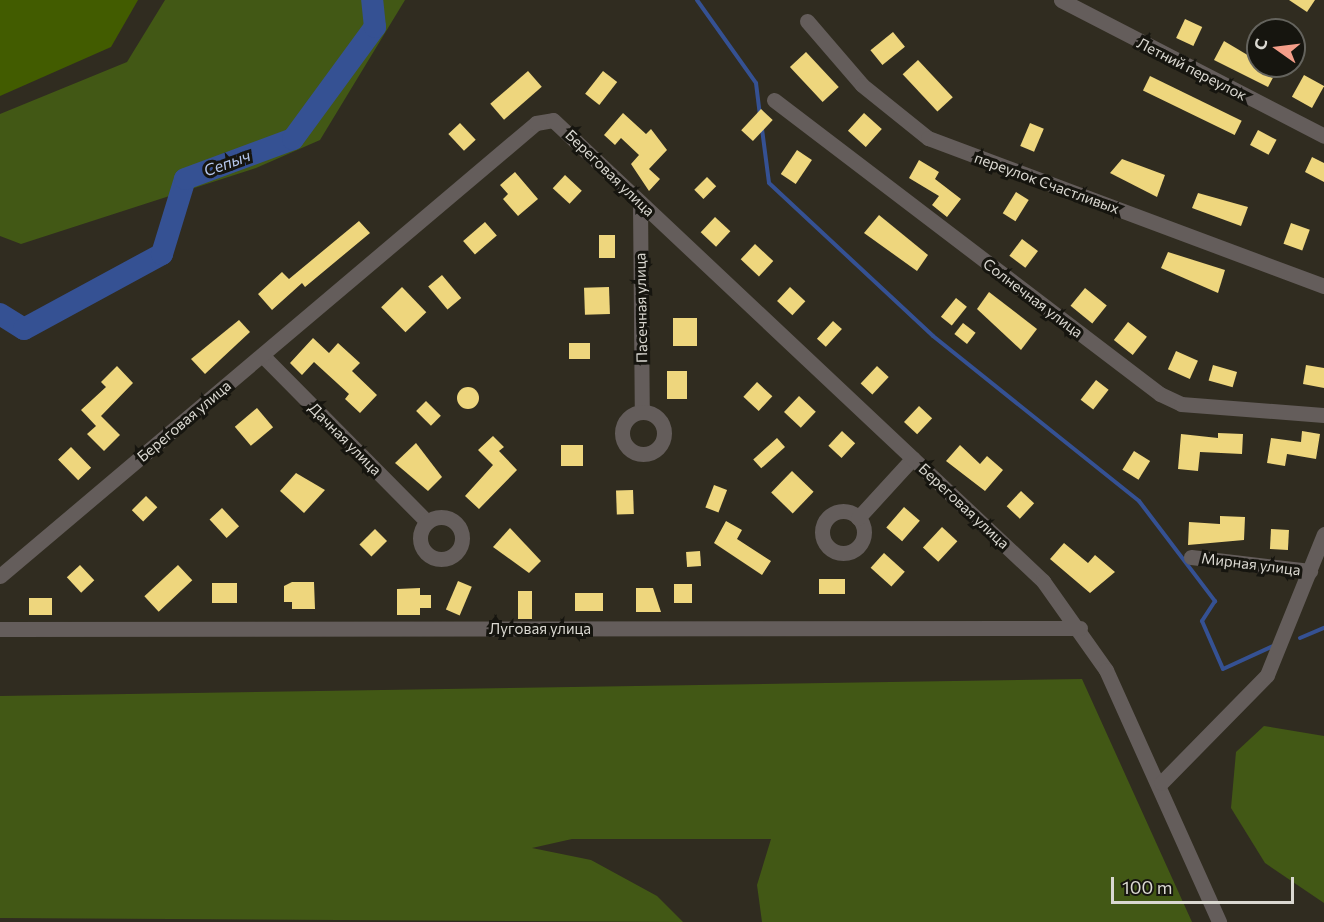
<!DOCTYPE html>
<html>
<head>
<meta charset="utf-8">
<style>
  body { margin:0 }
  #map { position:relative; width:1324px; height:922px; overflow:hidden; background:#302c20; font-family:Commissioner,sans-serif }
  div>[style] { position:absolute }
  .green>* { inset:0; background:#425815 }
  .forest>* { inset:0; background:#425c00 }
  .stream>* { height:4px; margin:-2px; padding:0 2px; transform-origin:2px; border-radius:2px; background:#355193 }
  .river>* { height:22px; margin:-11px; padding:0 11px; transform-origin:11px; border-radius:11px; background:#355193 }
  .building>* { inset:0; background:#eed67d; transform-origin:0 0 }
  .round { border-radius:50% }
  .minor>* { height:15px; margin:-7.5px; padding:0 7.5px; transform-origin:7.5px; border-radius:7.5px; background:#645d5b }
  .minor>.ring { margin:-7.5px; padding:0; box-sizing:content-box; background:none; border:15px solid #645d5b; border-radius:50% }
  span { translate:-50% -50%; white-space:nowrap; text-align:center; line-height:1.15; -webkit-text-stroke:6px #16150f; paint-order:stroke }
  .street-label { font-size:15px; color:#dad8d1 }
  .water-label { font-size:16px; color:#b6c8ee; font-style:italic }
  .north { position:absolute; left:1246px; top:18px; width:60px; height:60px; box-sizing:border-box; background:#16150f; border:2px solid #64635d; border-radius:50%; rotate:284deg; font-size:16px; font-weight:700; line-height:24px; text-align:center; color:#dad8d1 }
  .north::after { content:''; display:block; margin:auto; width:21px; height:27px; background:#f49e89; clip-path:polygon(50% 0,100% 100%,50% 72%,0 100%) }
  .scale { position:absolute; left:1111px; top:877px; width:183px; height:27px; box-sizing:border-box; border:3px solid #dad8d1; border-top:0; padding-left:8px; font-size:18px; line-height:21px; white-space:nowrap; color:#dad8d1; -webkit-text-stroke:4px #16150f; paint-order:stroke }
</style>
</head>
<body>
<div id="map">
  <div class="green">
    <div style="clip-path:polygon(165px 0,405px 0,320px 140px,256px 168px,21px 244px,0 236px,0 114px,127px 62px)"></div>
    <div style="clip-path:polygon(1082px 679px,1192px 922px,762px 922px,757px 885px,771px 839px,572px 839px,532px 848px,591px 860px,657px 896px,683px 922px,0 918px,0 696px)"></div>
    <div style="clip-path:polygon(1264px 726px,1324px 736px,1324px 903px,1265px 863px,1231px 808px,1236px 752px)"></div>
  </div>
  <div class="forest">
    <div style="clip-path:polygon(0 0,138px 0,111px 47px,0 96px)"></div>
  </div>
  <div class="stream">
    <div style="left:697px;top:0;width:102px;rotate:54.6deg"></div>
    <div style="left:756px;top:83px;width:32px;rotate:83deg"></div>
    <div style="left:762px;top:129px;width:54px;rotate:82.6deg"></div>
    <div style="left:769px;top:183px;width:224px;rotate:43deg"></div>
    <div style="left:933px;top:336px;width:264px;rotate:38.7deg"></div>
    <div style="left:1139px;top:501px;width:126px;rotate:52.8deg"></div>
    <div style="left:1215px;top:601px;width:24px;rotate:123deg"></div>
    <div style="left:1202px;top:621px;width:52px;rotate:66.4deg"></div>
    <div style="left:1223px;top:669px;width:55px;rotate:-24.7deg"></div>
    <div style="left:1300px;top:638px;width:26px;rotate:-23deg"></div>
  </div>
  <div class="river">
    <div style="left:0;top:314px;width:28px;rotate:32deg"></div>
    <div style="left:24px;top:329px;width:157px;rotate:-28.5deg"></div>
    <div style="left:162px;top:254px;width:78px;rotate:-73deg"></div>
    <div style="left:185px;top:179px;width:115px;rotate:-20.3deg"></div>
    <div style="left:293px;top:139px;width:139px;rotate:-53.8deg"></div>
    <div style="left:375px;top:27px;width:27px;rotate:-96deg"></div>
  </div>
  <div class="building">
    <div style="clip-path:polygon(1289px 0,1315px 0,1307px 12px)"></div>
    <div style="left:1185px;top:19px;width:19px;height:21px;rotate:25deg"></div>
    <div style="left:893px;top:32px;width:19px;height:29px;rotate:51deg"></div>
    <div style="clip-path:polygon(1224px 41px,1276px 72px,1268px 87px,1214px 60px)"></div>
    <div style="left:806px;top:52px;width:48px;height:22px;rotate:47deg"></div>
    <div style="left:918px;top:60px;width:51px;height:21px;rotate:47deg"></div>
    <div style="left:528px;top:71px;width:21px;height:50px;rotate:49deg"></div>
    <div style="left:603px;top:71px;width:18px;height:29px;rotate:38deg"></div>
    <div style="left:1304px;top:75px;width:23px;height:25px;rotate:29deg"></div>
    <div style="left:1150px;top:76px;width:102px;height:16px;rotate:26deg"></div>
    <div style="left:761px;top:109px;width:16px;height:29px;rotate:43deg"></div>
    <div style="clip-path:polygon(623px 113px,646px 134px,651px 129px,667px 150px,649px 169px,660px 179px,649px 191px,631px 164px,639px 155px,621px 138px,615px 145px,604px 135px)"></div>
    <div style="left:864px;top:113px;width:24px;height:24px;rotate:42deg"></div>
    <div style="left:460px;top:123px;width:23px;height:16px;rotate:47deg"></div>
    <div style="left:1030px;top:123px;width:15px;height:25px;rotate:23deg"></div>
    <div style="left:1258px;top:130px;width:21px;height:17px;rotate:28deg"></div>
    <div style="left:797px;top:150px;width:18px;height:29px;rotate:34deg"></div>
    <div style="clip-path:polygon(1312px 157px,1324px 163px,1324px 182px,1305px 172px)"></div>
    <div style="clip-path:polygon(1122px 159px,1165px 175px,1157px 197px,1110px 173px)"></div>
    <div style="clip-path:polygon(919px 160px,939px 172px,935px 179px,961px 199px,947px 217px,932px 205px,939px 196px,909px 178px)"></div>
    <div style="clip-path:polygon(515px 172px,538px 199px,518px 216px,503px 199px,508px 194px,500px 185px)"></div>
    <div style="left:565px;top:175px;width:23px;height:18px;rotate:43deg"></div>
    <div style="left:707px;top:177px;width:13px;height:18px;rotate:45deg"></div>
    <div style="left:1016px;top:192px;width:15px;height:25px;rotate:32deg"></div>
    <div style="clip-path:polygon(1198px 193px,1248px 207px,1241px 226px,1192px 208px)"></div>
    <div style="clip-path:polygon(879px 215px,928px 255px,917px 271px,864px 233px)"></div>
    <div style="left:715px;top:217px;width:21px;height:21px;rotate:43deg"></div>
    <div style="clip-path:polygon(359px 221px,370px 233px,305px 287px,302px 283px,272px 310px,258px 294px,282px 272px,289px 279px)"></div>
    <div style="left:485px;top:222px;width:18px;height:29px;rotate:49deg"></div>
    <div style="left:1291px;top:223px;width:20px;height:22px;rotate:20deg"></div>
    <div style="left:599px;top:235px;width:16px;height:23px"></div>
    <div style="left:1022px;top:239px;width:20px;height:21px;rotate:37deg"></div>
    <div style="left:755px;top:244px;width:25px;height:21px;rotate:43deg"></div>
    <div style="clip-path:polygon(1168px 252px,1225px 270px,1218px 293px,1161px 268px)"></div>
    <div style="left:442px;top:275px;width:30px;height:18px;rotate:50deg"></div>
    <div style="left:402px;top:287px;width:35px;height:29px;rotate:46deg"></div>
    <div style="left:609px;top:287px;width:27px;height:25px;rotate:88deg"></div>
    <div style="left:790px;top:287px;width:21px;height:19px;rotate:43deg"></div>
    <div style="left:1085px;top:288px;width:28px;height:23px;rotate:39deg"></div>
    <div style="clip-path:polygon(989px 292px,1037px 329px,1021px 350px,977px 309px)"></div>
    <div style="left:956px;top:298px;width:14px;height:24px;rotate:39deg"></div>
    <div style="left:673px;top:318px;width:24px;height:28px"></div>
    <div style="clip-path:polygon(239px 320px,250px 332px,205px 374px,191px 359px)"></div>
    <div style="left:833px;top:321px;width:12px;height:24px;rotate:42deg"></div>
    <div style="left:1128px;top:322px;width:24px;height:23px;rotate:38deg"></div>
    <div style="left:963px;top:323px;width:16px;height:14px;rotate:38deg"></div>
    <div style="clip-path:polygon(313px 338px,329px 353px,338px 343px,360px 363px,352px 371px,377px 395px,360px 413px,345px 399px,349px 394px,314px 362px,302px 375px,290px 363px)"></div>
    <div style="left:569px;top:343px;width:21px;height:16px"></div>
    <div style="left:1176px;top:351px;width:24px;height:20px;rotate:24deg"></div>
    <div style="left:1213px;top:365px;width:25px;height:16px;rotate:16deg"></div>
    <div style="clip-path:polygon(1306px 365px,1324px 368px,1324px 388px,1303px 384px)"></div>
    <div style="clip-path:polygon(117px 366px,133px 383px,101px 416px,120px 435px,104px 451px,87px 434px,96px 426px,81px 410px,106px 387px,101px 382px)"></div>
    <div style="left:877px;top:366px;width:16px;height:24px;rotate:43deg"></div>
    <div style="left:667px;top:371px;width:20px;height:28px"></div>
    <div style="left:1096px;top:380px;width:16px;height:25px;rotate:38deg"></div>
    <div style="left:757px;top:382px;width:21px;height:20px;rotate:43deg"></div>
    <div class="round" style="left:457px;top:387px;width:22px;height:22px"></div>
    <div style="left:799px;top:396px;width:23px;height:22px;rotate:43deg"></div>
    <div style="left:426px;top:401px;width:21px;height:14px;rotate:45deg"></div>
    <div style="left:919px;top:406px;width:18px;height:22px;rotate:43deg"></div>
    <div style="left:257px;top:408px;width:25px;height:29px;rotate:50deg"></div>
    <div style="left:842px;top:431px;width:18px;height:20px;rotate:43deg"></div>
    <div style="clip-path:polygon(1302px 431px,1320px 434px,1316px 459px,1287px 454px,1285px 466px,1267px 463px,1271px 438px,1301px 442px)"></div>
    <div style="clip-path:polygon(1218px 433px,1243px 434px,1242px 454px,1200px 452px,1198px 471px,1178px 469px,1181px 434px,1218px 438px)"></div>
    <div style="clip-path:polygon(493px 436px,504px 447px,499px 451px,517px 470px,479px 509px,465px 496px,493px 465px,478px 450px)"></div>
    <div style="left:777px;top:438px;width:12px;height:32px;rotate:48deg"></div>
    <div style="clip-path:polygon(416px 443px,442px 477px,428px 491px,395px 463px)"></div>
    <div style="left:583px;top:445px;width:21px;height:22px;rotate:90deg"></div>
    <div style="clip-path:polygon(960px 445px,980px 464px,987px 456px,1003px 470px,985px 491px,946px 461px)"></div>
    <div style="left:71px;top:447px;width:29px;height:18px;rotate:46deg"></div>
    <div style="left:1134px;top:451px;width:19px;height:22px;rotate:32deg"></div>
    <div style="left:792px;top:471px;width:30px;height:30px;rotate:44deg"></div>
    <div style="clip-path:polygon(296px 473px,325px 490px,304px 513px,280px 491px)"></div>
    <div style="left:714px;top:485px;width:14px;height:24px;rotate:21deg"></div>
    <div style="left:633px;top:490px;width:24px;height:17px;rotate:88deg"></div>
    <div style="left:1021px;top:491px;width:18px;height:21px;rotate:43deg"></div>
    <div style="left:146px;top:496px;width:16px;height:20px;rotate:45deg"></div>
    <div style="left:904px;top:507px;width:21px;height:27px;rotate:41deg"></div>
    <div style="left:222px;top:508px;width:25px;height:17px;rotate:47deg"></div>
    <div style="clip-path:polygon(1220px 516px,1245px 517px,1244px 540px,1188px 545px,1189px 522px,1220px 524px)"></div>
    <div style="clip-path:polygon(726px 521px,742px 530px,737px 539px,771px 561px,762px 575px,714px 543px)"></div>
    <div style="left:942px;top:527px;width:21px;height:28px;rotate:43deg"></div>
    <div style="clip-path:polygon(510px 528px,541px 561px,529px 573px,493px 547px)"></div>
    <div style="left:375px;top:529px;width:17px;height:22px;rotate:45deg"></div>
    <div style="left:1271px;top:529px;width:18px;height:20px;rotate:3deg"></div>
    <div style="clip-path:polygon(1064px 543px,1088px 563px,1095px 555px,1115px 572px,1090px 593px,1050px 559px)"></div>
    <div style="left:700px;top:551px;width:15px;height:14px;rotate:86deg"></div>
    <div style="left:884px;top:553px;width:28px;height:20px;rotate:42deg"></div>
    <div style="left:80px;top:565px;width:21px;height:18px;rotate:47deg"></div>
    <div style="left:178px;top:565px;width:21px;height:46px;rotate:47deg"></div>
    <div style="left:819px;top:579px;width:26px;height:15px"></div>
    <div style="left:458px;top:581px;width:15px;height:31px;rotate:23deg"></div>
    <div style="clip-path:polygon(292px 582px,314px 582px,315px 609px,292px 609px,292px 602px,284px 602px,284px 586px)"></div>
    <div style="left:212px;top:583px;width:25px;height:20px"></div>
    <div style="left:674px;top:584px;width:18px;height:19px"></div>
    <div style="clip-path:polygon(420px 588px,420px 595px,431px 595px,431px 608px,420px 608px,420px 615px,397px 615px,397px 589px)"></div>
    <div style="clip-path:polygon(636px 588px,653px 588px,661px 612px,636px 612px)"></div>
    <div style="left:518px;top:591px;width:14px;height:28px"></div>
    <div style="left:575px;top:593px;width:28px;height:18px"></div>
    <div style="left:29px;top:598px;width:23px;height:17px"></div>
  </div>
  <div class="minor">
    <div style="left:1061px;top:0;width:296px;rotate:27.3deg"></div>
    <div style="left:807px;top:21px;width:84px;rotate:49.3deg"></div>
    <div style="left:862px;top:85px;width:85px;rotate:38.8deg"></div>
    <div style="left:928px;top:138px;width:423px;rotate:20.5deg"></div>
    <div style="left:774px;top:100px;width:485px;rotate:37.3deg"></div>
    <div style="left:1160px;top:394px;width:23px;rotate:25deg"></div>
    <div style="left:1181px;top:404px;width:143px;rotate:4.4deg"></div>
    <div style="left:640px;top:203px;width:209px;rotate:89.5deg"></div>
    <div style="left:262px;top:355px;width:235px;rotate:45.3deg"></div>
    <div class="ring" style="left:622px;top:412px;width:27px;height:27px"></div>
    <div class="ring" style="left:822px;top:511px;width:27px;height:27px"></div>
    <div class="ring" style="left:420px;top:517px;width:27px;height:27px"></div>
    <div style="left:858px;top:518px;width:81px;rotate:-47.5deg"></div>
    <div style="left:1191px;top:557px;width:120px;rotate:6.7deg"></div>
    <div style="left:0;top:576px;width:702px;rotate:-40.2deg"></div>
    <div style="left:536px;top:123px;width:17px;rotate:-10deg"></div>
    <div style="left:553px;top:120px;width:673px;rotate:43.25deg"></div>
    <div style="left:1043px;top:581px;width:109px;rotate:54.7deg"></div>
    <div style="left:1106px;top:670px;width:276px;rotate:65.8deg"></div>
    <div style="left:0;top:629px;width:1080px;rotate:-0.05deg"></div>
    <div style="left:1161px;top:783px;width:151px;rotate:-45.5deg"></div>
    <div style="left:1267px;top:675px;width:152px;rotate:-68deg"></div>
  </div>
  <div class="street-label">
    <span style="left:1192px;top:69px;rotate:27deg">Летний переулок</span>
    <span style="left:610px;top:173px;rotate:44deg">Береговая улица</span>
    <span style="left:1047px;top:183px;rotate:20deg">переулок Счастливых</span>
    <span style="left:1033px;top:298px;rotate:37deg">Солнечная улица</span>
    <span style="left:641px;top:308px;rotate:-91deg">Пасечная улица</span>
    <span style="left:184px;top:421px;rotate:-40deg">Береговая улица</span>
    <span style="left:345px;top:439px;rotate:45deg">Дачная улица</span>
    <span style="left:964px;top:506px;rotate:43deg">Береговая улица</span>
    <span style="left:1251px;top:564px;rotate:7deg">Мирная улица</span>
    <span style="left:540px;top:629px">Луговая улица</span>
  </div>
  <div class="water-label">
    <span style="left:227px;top:163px;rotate:-20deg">Сепыч</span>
  </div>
  <div class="north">С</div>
  <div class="scale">100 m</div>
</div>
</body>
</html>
